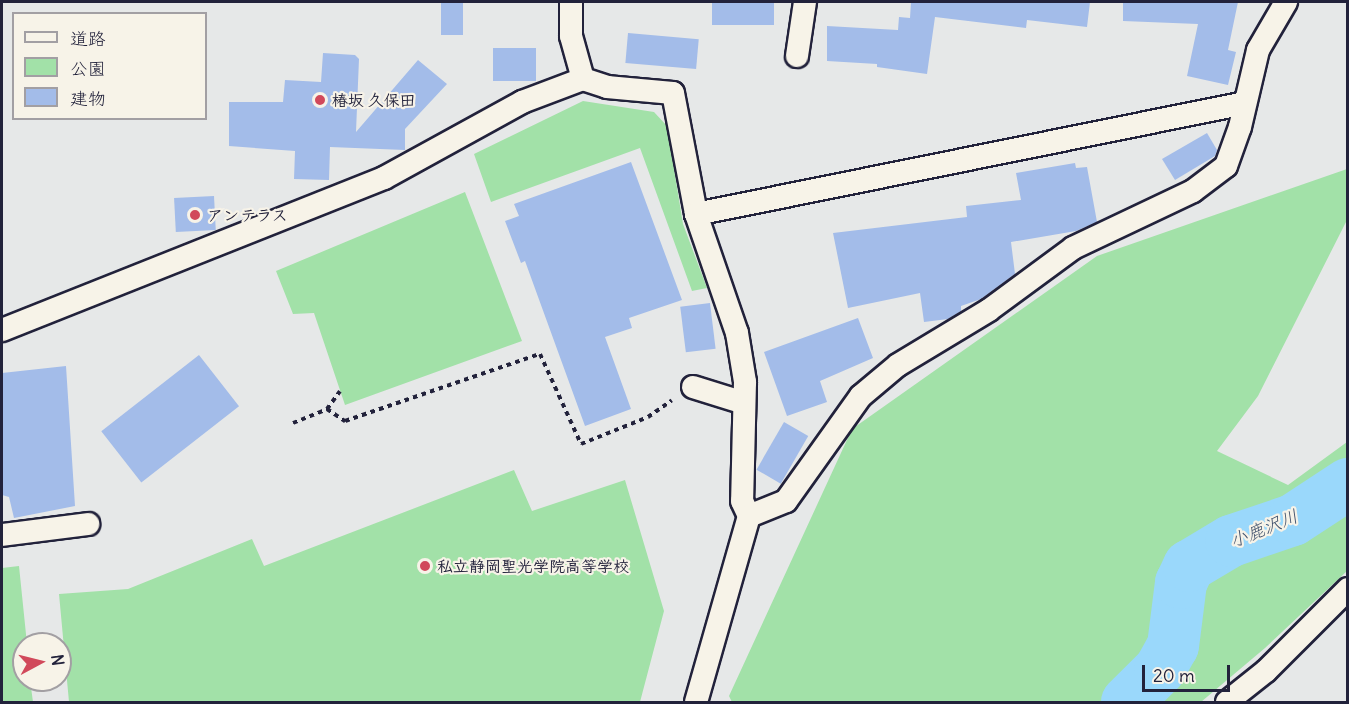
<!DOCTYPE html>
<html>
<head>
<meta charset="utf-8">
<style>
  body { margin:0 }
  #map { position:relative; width:1349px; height:704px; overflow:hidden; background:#e6e8e8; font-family:Delius,"Klee One",sans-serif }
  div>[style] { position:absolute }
  .green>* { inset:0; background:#a2e1a8 }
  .river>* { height:52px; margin:-26px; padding:0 26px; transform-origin:26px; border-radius:26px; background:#9ad8fb }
  .building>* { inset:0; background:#a3bce9; transform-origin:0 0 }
  .path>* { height:4px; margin-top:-2px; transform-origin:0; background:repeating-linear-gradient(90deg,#22223b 0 4.5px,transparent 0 9px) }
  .roads { filter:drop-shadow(2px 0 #22223b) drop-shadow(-2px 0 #22223b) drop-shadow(0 2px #22223b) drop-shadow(0 -2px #22223b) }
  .minor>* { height:22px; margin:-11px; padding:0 11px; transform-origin:11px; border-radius:11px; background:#f7f3e8 }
  .dots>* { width:16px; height:16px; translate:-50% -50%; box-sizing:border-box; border:3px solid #f7f3e8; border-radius:50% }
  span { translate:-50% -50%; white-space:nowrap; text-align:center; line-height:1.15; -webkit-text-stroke:4.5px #f7f3e8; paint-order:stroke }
  .poi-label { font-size:16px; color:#22223b; font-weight:700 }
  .left { translate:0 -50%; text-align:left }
  .water-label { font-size:18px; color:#40506b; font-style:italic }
  .frame { position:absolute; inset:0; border:3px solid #22223b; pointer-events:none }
  .legend { position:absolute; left:12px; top:12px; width:195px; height:108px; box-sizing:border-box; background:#f7f3e8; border:2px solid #a29fa3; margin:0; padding:8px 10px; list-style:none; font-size:18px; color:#22223b }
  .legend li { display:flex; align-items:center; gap:12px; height:30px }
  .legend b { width:30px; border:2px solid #a29fa3 }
  .north { position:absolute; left:12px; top:632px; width:60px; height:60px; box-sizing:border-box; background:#f7f3e8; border:2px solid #a29fa3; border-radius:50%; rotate:83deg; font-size:16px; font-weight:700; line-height:24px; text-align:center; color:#22223b }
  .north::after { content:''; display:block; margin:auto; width:21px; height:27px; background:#d1495b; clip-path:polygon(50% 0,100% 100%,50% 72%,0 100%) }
  .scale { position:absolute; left:1142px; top:665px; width:88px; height:27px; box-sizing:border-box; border:3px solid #22223b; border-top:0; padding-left:8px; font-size:18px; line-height:21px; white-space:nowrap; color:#22223b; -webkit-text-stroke:4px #f7f3e8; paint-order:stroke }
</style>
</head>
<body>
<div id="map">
  <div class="green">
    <div style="clip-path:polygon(583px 101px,654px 112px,667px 126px,683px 224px,707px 288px,692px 291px,640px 148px,491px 202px,474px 154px)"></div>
    <div style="clip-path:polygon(1347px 169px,1347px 220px,1258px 396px,1217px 451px,1288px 485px,1347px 442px,1347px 571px,1265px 648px,1201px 702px,732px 702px,729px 696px,852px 429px,1097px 256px)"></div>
    <div style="clip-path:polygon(465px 192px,522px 341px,345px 405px,314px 313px,293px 314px,276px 271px)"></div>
    <div style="clip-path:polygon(514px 470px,532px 511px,625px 480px,664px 611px,640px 702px,69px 702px,59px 594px,128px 589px,252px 539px,264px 566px)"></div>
    <div style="clip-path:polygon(19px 566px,27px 644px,24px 680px,30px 680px,33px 702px,2px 702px,2px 568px)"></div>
  </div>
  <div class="river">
    <div style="left:1127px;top:702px;width:47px;rotate:-45deg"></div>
    <div style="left:1160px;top:669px;width:26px;rotate:-61deg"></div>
    <div style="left:1173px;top:646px;width:64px;rotate:-82.8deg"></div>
    <div style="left:1181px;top:583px;width:19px;rotate:-65deg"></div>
    <div style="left:1189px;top:566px;width:49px;rotate:-30.8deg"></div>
    <div style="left:1231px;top:541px;width:65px;rotate:-18.7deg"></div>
    <div style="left:1293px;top:520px;width:66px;rotate:-33.2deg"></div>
  </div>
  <div class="building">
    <div style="left:441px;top:2px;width:22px;height:33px"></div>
    <div style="left:712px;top:2px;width:62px;height:23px"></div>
    <div style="clip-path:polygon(911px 2px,1090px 2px,1087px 27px,1027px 20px,1026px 28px,935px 17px,927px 74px,877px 67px,877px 64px,827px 61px,827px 26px,898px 30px,899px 17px,910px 18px)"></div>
    <div style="clip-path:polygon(1123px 2px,1238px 2px,1228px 50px,1236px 52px,1228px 85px,1187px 76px,1198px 24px,1123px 21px)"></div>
    <div style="left:628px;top:33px;width:71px;height:30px;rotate:5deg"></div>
    <div style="left:493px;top:48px;width:43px;height:33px"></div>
    <div style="clip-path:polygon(323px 53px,355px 55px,359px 59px,356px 132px,418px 60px,447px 84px,405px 129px,405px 150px,330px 147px,329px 180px,294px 179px,295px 151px,229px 146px,229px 102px,283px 102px,285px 80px,321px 82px)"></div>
    <div style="clip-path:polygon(1207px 133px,1217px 150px,1215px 156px,1175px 180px,1162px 159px)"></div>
    <div style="clip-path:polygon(631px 162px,682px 300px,629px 318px,632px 328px,605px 337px,631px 409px,585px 426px,525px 261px,521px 263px,505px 221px,519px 216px,514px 204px)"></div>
    <div style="clip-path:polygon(1075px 163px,1076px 168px,1087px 167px,1097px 222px,1076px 231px,1011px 242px,1015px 274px,981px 299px,961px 306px,961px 311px,948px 319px,924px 322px,920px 293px,848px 308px,833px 233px,967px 217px,966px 206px,1021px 200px,1016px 173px)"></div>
    <div style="left:214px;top:196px;width:34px;height:40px;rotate:87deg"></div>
    <div style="left:710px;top:303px;width:46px;height:30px;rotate:83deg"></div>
    <div style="clip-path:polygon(858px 318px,873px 358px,820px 381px,827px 402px,787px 416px,764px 352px)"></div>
    <div style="left:199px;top:355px;width:65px;height:124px;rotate:52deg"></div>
    <div style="clip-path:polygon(66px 366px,75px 506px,14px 518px,9px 497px,2px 495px,2px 373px)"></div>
    <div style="left:784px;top:422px;width:28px;height:55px;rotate:30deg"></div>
  </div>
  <div class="path">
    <div style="left:327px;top:409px;width:22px;rotate:34deg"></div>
    <div style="left:345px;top:421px;width:206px;rotate:-19deg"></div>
    <div style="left:540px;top:354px;width:99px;rotate:65.5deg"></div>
    <div style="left:581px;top:444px;width:72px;rotate:-21.9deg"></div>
    <div style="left:648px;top:417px;width:29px;rotate:-35deg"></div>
    <div style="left:293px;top:423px;width:37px;rotate:-22deg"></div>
    <div style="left:327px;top:409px;width:22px;rotate:-54deg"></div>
  </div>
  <div class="roads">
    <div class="minor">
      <div style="left:571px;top:2px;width:34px;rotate:90deg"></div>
      <div style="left:571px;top:36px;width:45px;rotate:74.4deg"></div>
      <div style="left:583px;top:79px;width:25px;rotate:18deg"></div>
      <div style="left:607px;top:87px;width:66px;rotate:5.2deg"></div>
      <div style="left:673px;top:93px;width:123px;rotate:79.2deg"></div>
      <div style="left:696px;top:214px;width:126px;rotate:71deg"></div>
      <div style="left:737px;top:333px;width:50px;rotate:80.7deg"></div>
      <div style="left:745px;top:382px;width:119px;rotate:91.4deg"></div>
      <div style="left:742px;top:501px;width:17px;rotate:65deg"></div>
      <div style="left:749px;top:516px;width:193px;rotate:105.9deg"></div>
      <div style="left:797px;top:56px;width:55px;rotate:-81.6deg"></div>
      <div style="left:696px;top:214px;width:560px;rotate:-11.43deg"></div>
      <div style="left:2px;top:330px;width:411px;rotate:-21.7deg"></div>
      <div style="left:384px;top:178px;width:158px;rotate:-28.8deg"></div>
      <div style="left:522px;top:102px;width:65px;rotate:-20.7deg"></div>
      <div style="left:693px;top:387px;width:53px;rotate:17.4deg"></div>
      <div style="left:749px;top:516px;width:40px;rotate:-22deg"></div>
      <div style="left:786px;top:501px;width:129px;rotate:-54.5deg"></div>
      <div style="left:861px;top:396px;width:48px;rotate:-40deg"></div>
      <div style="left:898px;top:365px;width:106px;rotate:-31.1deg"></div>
      <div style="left:989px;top:310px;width:104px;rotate:-36.4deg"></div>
      <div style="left:1073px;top:248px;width:133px;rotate:-25.4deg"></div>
      <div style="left:1193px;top:191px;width:41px;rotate:-37.1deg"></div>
      <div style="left:1226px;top:166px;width:41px;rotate:-70.3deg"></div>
      <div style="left:1240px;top:127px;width:79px;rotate:-76.8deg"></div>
      <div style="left:1258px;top:50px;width:56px;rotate:-59.7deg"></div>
      <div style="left:2px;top:535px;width:87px;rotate:-7.3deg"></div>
      <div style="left:1227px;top:702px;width:50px;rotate:-38.5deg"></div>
      <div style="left:1266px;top:671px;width:116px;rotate:-45deg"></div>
    </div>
  </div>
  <div class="dots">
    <div style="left:320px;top:100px;background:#d1495b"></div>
    <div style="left:195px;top:215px;background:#d1495b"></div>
    <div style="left:425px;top:566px;background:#d1495b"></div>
  </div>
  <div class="poi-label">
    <span class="left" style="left:332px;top:100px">椿坂 久保田</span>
    <span class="left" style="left:207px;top:215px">アンテラス</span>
    <span class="left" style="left:437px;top:566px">私立静岡聖光学院高等学校</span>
  </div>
  <div class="water-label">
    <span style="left:1264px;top:529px;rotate:-22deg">小鹿沢川</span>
  </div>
  <div class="frame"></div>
  <ul class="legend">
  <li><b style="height:8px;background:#f7f3e8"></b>道路</li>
  <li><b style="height:16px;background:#a2e1a8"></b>公園</li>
  <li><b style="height:16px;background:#a3bce9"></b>建物</li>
  </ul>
  <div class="north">N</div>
  <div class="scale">20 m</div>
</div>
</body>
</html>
